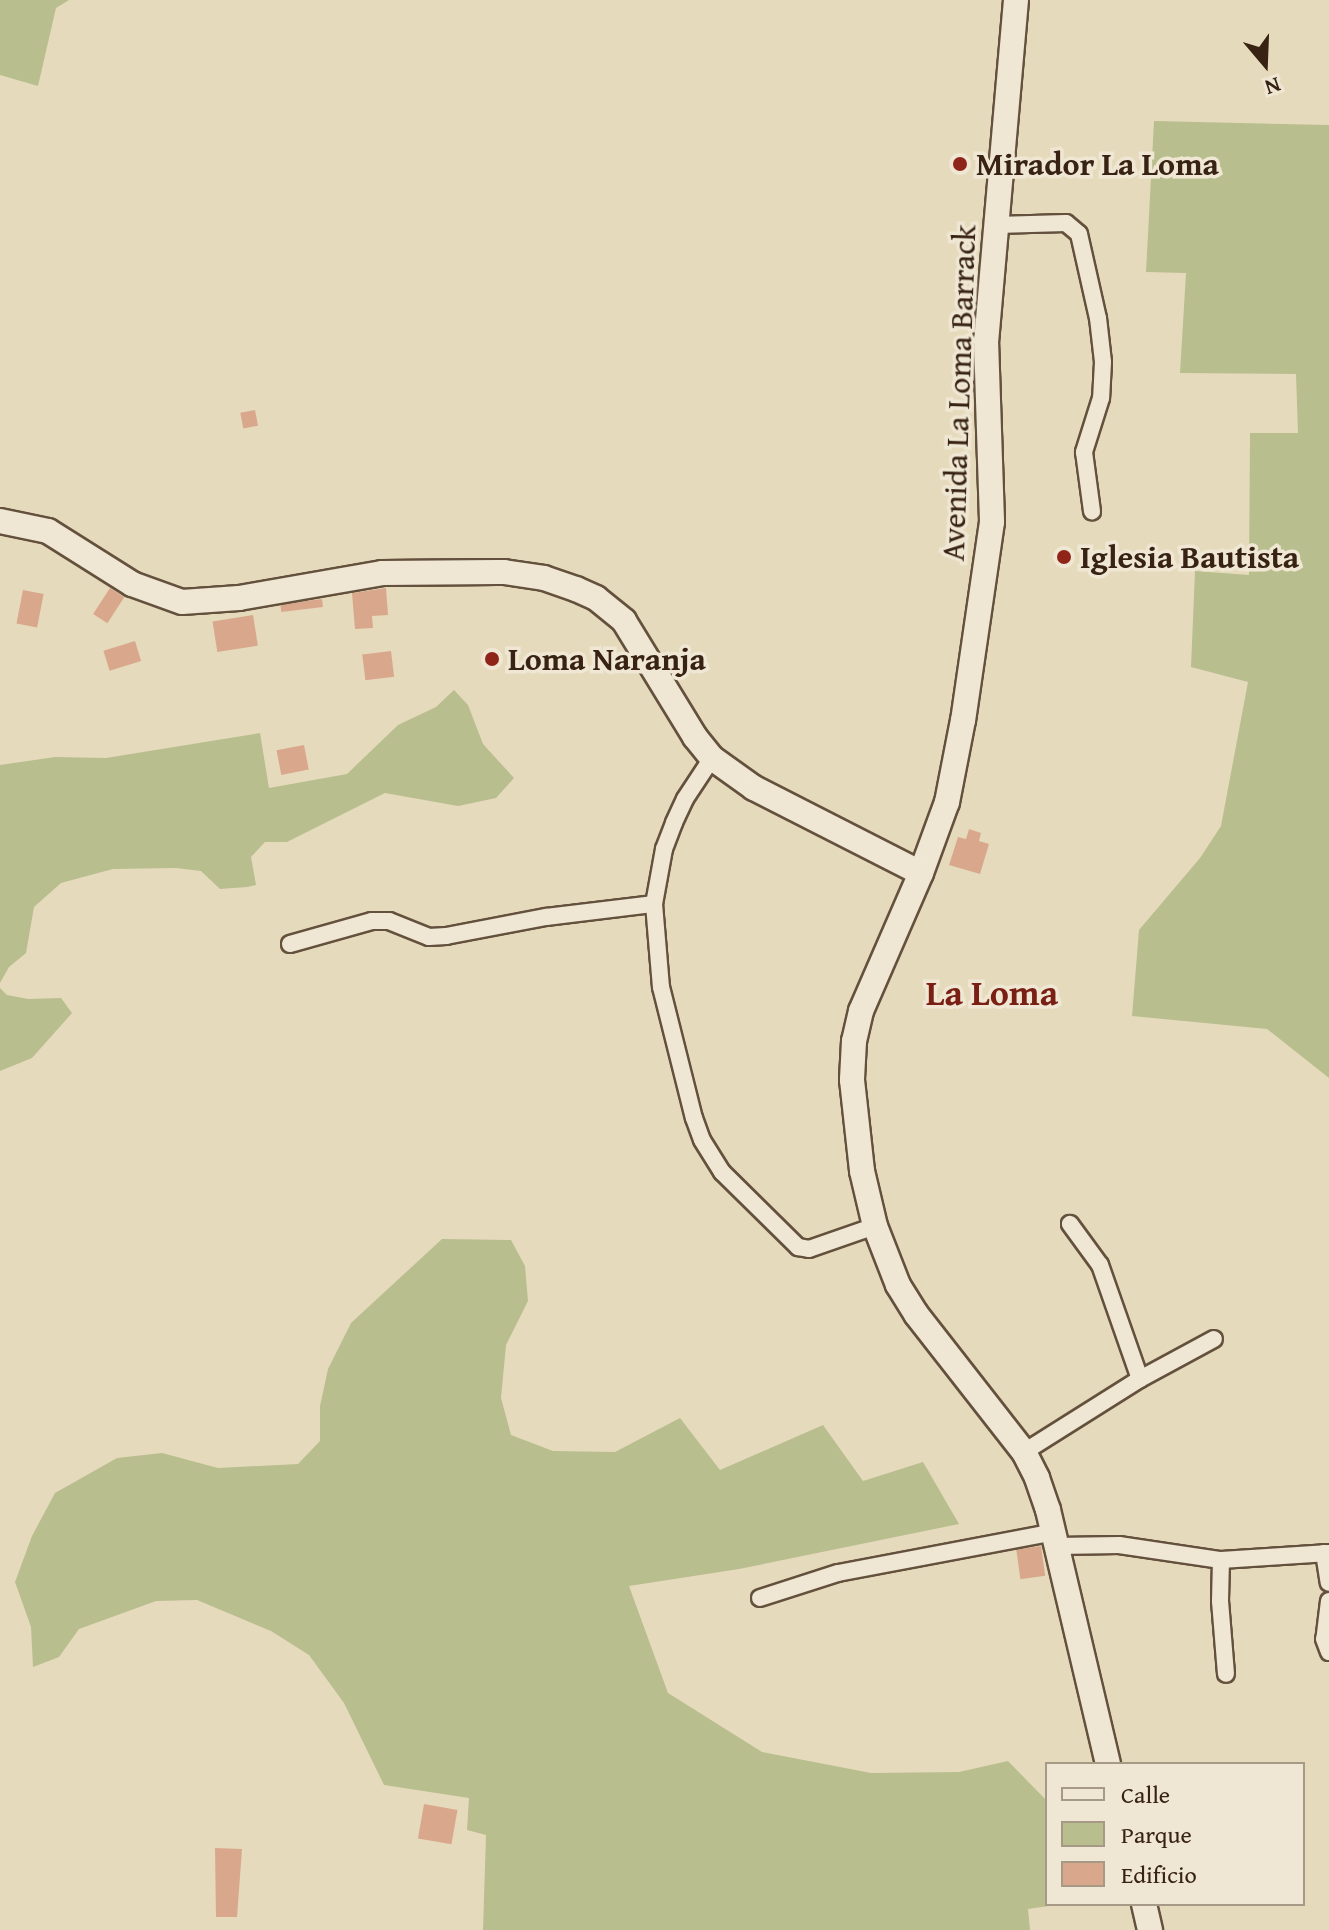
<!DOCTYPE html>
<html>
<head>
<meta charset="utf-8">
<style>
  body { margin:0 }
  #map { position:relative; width:1329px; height:1930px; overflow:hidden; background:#e6dabc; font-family:"Gentium Book Plus",serif }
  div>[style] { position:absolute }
  .green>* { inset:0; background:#b8be8e }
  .building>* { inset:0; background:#d9a88c; transform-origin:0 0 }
  .roads { filter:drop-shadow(2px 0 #64513d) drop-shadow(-2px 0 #64513d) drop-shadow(0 2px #64513d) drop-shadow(0 -2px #64513d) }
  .street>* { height:16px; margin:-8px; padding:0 8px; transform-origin:8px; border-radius:8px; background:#efe7d3 }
  .secondary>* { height:24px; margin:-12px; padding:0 12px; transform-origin:12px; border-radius:12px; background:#efe7d3 }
  .dots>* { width:22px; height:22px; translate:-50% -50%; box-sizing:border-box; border:4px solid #efe7d3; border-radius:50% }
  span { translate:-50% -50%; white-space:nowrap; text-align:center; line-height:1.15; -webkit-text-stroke:7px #efe7d3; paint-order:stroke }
  .poi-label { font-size:32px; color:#382313; font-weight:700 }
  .left { translate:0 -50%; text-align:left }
  .street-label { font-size:32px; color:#382313 }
  .quarter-label { font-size:36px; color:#7a1f14; font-weight:700 }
  .legend { position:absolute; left:1045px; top:1762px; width:260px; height:144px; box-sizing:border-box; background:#efe7d3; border:2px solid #a69986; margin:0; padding:10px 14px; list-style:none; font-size:24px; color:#382313 }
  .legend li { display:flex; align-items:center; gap:16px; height:40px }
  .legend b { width:40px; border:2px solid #a69986 }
  .north { position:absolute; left:1225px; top:24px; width:80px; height:80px; -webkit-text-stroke:6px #efe7d3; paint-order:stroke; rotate:161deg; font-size:22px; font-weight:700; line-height:32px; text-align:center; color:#382313 }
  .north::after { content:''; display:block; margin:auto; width:28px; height:36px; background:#382313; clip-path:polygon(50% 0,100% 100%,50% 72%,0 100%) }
</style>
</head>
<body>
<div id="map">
  <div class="green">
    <div style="clip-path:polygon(0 0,69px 0,56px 8px,38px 86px,0 75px)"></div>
    <div style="clip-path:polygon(1154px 121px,1329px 125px,1329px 1078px,1267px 1029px,1132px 1016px,1139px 930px,1200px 858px,1221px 826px,1248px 682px,1191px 667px,1195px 571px,1249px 575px,1250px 433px,1298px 433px,1296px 374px,1180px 373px,1186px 273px,1146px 272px)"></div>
    <div style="clip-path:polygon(454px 690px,468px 705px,483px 744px,514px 778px,496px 798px,458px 806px,385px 793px,287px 842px,265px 842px,251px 857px,256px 885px,247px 887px,220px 889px,201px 871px,176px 868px,113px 869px,61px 883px,34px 907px,26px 953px,9px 967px,0 983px,0 765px,55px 757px,106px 758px,260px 733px,269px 788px,347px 774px,398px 725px,436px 707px)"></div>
    <div style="clip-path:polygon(0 988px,7px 995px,28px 999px,61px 998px,72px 1013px,32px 1058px,0 1071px)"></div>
    <div style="clip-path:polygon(442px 1239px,511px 1240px,525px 1266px,528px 1301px,506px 1345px,501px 1398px,511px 1435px,553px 1451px,615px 1452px,680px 1418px,720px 1470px,823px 1425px,863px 1481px,923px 1462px,959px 1524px,739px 1569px,629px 1586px,668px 1693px,762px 1752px,871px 1773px,959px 1772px,1008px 1761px,1047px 1801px,1047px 1904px,1062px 1904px,1028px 1909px,1030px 1930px,483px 1930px,486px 1835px,467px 1830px,469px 1798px,384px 1785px,344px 1703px,309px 1655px,271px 1631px,197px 1600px,156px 1601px,79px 1629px,59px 1657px,33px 1667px,31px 1627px,15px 1582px,32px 1536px,55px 1493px,117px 1458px,162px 1453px,218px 1468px,298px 1464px,320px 1441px,320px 1406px,328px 1369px,351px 1323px)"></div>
  </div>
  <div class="building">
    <div style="left:255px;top:410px;width:16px;height:15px;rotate:79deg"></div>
    <div style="left:110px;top:588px;width:17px;height:31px;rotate:33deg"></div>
    <div style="clip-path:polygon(386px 588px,388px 615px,372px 616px,373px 628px,355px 629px,352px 593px)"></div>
    <div style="left:23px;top:590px;width:21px;height:34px;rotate:11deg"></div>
    <div style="left:322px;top:599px;width:8px;height:42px;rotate:83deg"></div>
    <div style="left:253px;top:615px;width:31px;height:41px;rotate:81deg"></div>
    <div style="left:135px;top:641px;width:21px;height:33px;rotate:73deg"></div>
    <div style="left:391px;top:651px;width:26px;height:29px;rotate:83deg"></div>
    <div style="left:304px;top:745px;width:25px;height:28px;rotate:79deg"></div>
    <div style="clip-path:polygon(969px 829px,981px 833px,979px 841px,989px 844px,980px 874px,949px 865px,958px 837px,966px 839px)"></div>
    <div style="left:1041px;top:1546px;width:30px;height:25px;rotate:82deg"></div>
    <div style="left:424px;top:1804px;width:34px;height:35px;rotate:10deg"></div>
    <div style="clip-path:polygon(215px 1848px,242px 1849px,237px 1917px,216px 1917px)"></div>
  </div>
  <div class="roads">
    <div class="street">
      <div style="left:996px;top:225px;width:70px;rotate:-1.6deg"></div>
      <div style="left:1066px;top:223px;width:17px;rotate:40deg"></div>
      <div style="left:1079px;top:234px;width:86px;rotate:77.3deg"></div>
      <div style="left:1098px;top:318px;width:44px;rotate:83.5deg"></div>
      <div style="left:1103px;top:362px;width:36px;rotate:93deg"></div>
      <div style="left:1101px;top:398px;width:57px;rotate:107.5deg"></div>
      <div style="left:1084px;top:452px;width:60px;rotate:82.3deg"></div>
      <div style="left:712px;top:758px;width:49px;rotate:123.4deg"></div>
      <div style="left:685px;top:799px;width:26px;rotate:115deg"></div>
      <div style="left:674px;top:823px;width:28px;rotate:111deg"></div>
      <div style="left:664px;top:849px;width:56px;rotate:100.3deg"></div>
      <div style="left:654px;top:904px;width:83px;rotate:85.2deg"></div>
      <div style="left:661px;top:987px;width:135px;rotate:75.9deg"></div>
      <div style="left:694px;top:1118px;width:23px;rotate:70deg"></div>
      <div style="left:702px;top:1140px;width:38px;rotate:58deg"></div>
      <div style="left:722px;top:1172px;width:107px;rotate:44.6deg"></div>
      <div style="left:798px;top:1247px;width:11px;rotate:10deg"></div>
      <div style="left:809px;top:1249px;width:70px;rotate:-19.2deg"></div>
      <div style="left:290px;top:944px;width:85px;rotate:-15.7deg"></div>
      <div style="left:372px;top:921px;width:17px"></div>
      <div style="left:389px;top:921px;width:43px;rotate:21.8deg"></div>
      <div style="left:429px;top:937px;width:17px;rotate:-3deg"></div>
      <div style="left:446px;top:936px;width:102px;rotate:-10.8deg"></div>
      <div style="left:546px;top:917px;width:109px;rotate:-6.9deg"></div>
      <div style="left:1140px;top:1379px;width:84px;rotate:-28.4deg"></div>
      <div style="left:1024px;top:1452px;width:137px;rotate:-32.2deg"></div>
      <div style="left:1140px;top:1379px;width:121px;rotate:-109.3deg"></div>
      <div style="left:1100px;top:1265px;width:51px;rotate:-126.2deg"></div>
      <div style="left:1057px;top:1546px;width:62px;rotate:-0.9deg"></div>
      <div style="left:1119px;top:1545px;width:103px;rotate:8.4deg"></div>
      <div style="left:1221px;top:1560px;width:108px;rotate:-3.7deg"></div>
      <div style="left:1324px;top:1553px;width:30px;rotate:81deg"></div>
      <div style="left:1221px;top:1560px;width:41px;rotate:91.4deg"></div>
      <div style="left:1220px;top:1601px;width:73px;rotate:85.3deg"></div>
      <div style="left:760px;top:1598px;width:82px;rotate:-17.8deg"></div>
      <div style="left:838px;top:1573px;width:220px;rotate:-10.7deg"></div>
      <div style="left:1329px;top:1601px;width:38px;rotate:97deg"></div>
      <div style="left:1324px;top:1639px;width:14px;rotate:69deg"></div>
    </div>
    <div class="secondary">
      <div style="left:1016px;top:0;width:341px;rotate:95deg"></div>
      <div style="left:986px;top:340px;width:182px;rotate:88.1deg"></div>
      <div style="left:992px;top:522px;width:200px;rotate:98.3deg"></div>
      <div style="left:963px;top:720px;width:84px;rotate:101deg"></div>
      <div style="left:947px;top:802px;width:76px;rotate:110.1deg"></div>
      <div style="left:921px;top:873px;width:150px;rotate:113.5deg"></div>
      <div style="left:861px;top:1011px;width:31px;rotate:103deg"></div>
      <div style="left:854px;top:1041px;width:39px;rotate:93deg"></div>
      <div style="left:852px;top:1080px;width:92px;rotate:83.7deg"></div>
      <div style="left:862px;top:1171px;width:57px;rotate:76.7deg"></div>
      <div style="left:875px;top:1226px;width:63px;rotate:68.7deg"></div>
      <div style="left:898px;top:1285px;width:34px;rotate:58deg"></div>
      <div style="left:916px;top:1314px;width:175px;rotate:52deg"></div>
      <div style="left:1024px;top:1452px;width:29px;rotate:63deg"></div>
      <div style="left:1037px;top:1478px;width:34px;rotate:71deg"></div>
      <div style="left:1048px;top:1510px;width:261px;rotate:76.7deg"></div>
      <div style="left:0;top:521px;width:49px;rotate:11.8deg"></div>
      <div style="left:48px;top:531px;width:99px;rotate:32.2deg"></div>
      <div style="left:132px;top:584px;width:53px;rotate:19.8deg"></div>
      <div style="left:182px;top:602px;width:57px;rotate:-4deg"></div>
      <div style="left:239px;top:598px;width:145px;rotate:-9.9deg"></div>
      <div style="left:382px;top:573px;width:122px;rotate:-0.5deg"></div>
      <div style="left:504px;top:572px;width:40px;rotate:8.5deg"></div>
      <div style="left:544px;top:578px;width:34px;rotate:19deg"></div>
      <div style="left:576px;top:589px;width:22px;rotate:24deg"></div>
      <div style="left:596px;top:598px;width:36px;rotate:39deg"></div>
      <div style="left:624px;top:621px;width:136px;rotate:58.5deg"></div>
      <div style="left:695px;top:737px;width:27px;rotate:51deg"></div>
      <div style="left:712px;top:758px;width:52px;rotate:35.5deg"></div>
      <div style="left:754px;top:788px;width:187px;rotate:27deg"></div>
      <div style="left:1144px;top:1904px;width:27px;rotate:77deg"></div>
    </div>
  </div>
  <div class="dots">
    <div style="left:960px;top:164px;background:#8f2418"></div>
    <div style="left:1064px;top:557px;background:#8f2418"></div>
    <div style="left:492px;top:659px;background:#8f2418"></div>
  </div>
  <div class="poi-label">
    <span class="left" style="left:976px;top:164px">Mirador La Loma</span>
    <span class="left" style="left:1080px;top:557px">Iglesia Bautista</span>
    <span class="left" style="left:508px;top:659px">Loma Naranja</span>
  </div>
  <div class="street-label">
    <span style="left:959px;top:393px;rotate:-88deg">Avenida La Loma Barrack</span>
  </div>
  <div class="quarter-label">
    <span style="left:992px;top:992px">La Loma</span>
  </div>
  <ul class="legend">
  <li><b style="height:10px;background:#efe7d3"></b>Calle</li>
  <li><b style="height:22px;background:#b8be8e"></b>Parque</li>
  <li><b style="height:22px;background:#d9a88c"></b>Edificio</li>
  </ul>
  <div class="north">N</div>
</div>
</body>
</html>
